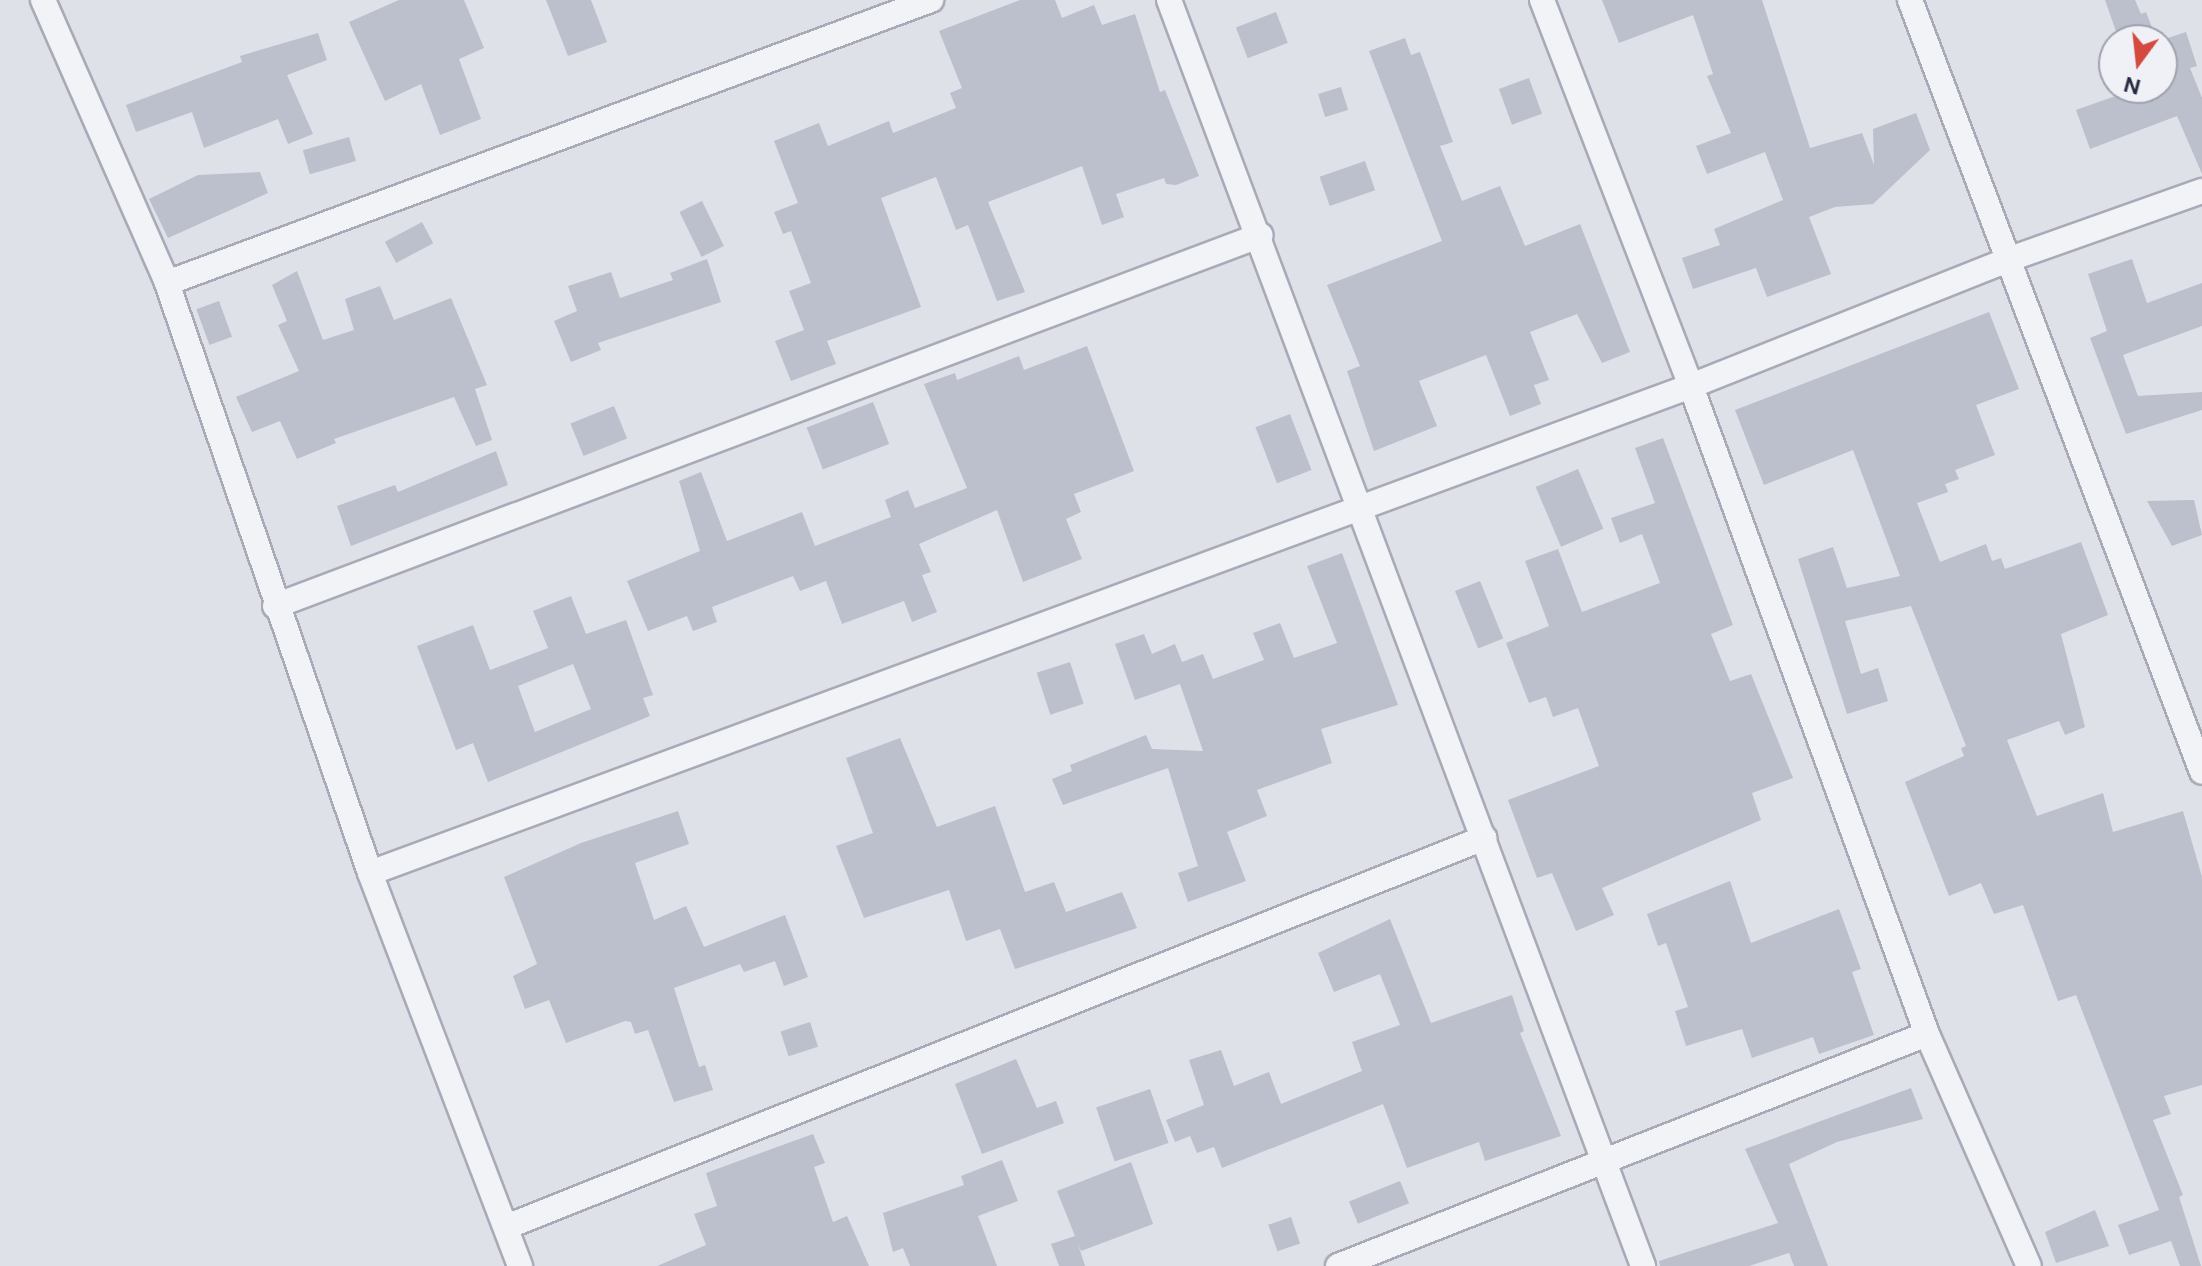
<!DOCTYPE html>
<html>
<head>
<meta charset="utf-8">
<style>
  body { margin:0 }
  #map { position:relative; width:2202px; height:1266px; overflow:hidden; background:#dfe1e9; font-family:"DM Sans",sans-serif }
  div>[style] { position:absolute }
  .building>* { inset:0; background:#bcbfcc; transform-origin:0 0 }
  .roads { filter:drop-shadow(2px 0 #a8aab7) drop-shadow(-2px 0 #a8aab7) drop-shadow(0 2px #a8aab7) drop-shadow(0 -2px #a8aab7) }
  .minor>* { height:24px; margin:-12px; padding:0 12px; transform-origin:12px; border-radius:12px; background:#f2f3f7 }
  span { translate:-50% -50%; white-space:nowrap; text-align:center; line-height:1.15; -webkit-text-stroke:6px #eff1f7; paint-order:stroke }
  .north { position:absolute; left:2098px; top:24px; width:80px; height:80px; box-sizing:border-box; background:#eff1f7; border:2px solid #9fa2ae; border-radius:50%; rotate:195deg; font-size:22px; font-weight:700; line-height:32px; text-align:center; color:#282b41 }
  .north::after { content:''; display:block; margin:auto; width:28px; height:36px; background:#d44a3f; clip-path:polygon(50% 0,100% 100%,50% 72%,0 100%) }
</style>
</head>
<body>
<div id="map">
  <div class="building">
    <div style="clip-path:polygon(399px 0,464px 0,484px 48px,459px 59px,481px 119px,440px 135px,421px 84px,385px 101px,349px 22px)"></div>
    <div style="clip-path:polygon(546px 0,591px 0,607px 42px,568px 56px)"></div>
    <div style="clip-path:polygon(1020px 0,1055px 0,1062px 18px,1094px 5px,1102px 25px,1135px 14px,1160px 92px,1165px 90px,1199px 176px,1176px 185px,1166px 184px,1164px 178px,1116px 194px,1124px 217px,1102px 225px,1082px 166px,988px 202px,1025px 292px,997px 301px,968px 225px,956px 230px,936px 177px,881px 198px,921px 307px,827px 341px,836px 364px,791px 381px,775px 341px,804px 330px,789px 291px,811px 283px,791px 231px,783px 234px,774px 212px,798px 203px,774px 141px,819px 123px,828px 146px,889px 121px,893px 133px,956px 108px,950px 93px,962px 88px,939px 31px)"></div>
    <div style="clip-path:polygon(1602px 0,1762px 0,1810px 148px,1862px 133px,1874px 165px,1873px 129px,1916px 113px,1930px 150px,1873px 204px,1835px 207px,1809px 217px,1831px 274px,1767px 297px,1756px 268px,1693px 289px,1682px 258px,1720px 245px,1714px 229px,1783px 200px,1765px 152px,1707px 174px,1696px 146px,1731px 133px,1707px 76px,1713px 74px,1693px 15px,1619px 43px)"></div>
    <div style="clip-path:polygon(2105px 0,2135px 0,2141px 14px,2146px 12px,2157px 40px,2119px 40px)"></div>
    <div style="left:1276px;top:12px;width:33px;height:43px;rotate:69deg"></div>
    <div style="clip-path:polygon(2186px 32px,2197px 66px,2190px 68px,2202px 98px,2202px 174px,2177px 116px,2090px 149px,2076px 110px,2138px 88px,2162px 88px,2162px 40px)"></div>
    <div style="clip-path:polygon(318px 33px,327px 60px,287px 75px,313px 134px,288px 144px,278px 119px,204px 148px,192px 112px,136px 132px,126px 105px,242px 62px,240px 56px)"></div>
    <div style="clip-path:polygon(1405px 38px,1411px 55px,1420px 52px,1453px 142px,1440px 146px,1462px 201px,1500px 186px,1525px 246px,1580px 224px,1630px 352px,1602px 363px,1577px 314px,1530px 332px,1549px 380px,1534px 385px,1541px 404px,1510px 416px,1486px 355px,1419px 381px,1437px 426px,1374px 451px,1347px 371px,1360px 366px,1327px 285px,1442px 241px,1369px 51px)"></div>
    <div style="left:1529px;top:78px;width:38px;height:32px;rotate:70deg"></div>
    <div style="left:1341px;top:87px;width:24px;height:24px;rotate:73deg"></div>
    <div style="left:349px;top:137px;width:25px;height:48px;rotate:74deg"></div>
    <div style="left:1365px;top:161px;width:31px;height:48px;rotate:71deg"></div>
    <div style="clip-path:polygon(260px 172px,268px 193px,168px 238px,149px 199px,198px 175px)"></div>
    <div style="left:702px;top:201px;width:50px;height:25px;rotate:64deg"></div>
    <div style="left:422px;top:222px;width:24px;height:42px;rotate:62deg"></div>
    <div style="clip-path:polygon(707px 259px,721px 302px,598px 343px,601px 350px,571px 362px,554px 321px,577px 311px,568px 286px,611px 272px,620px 298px,673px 280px,670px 273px)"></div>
    <div style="clip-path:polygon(2132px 259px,2147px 303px,2202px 283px,2202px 326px,2123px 355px,2138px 396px,2202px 392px,2202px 410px,2126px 434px,2090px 338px,2107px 331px,2088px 274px)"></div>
    <div style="clip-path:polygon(297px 271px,323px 340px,354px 330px,345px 299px,380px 286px,394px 320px,451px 298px,487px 385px,475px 389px,492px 440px,476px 446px,454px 397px,334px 439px,336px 443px,297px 459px,280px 421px,252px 432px,236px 397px,299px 371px,278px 325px,287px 321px,272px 285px)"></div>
    <div style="left:219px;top:301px;width:38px;height:24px;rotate:70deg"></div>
    <div style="clip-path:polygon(1989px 312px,2019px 389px,1976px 405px,1995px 455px,1955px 470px,1959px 479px,1945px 484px,1948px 492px,1917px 503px,1940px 562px,1986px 544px,1992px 561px,2001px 558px,2005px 569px,2081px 542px,2108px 615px,2061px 634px,2085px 727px,2065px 735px,2059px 721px,2007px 740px,2037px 816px,2103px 793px,2113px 832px,2183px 811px,2202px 877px,2202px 1085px,2164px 1096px,2171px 1114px,2153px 1120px,2183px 1195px,2179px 1197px,2201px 1266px,2180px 1266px,2171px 1241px,2129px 1255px,2118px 1225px,2159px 1210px,2076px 995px,2058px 1001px,2023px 905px,1994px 914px,1981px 883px,1949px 896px,1905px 782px,1964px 756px,1961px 748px,1966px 746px,1911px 606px,1845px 621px,1861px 674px,1878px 668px,1888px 701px,1847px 714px,1798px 559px,1833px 547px,1847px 588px,1900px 576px,1853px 450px,1764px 485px,1735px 410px)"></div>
    <div style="clip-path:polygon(1087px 346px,1134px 471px,1074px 494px,1081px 512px,1066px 519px,1082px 559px,1023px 582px,997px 510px,919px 544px,931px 572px,922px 575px,937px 612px,912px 622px,904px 601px,842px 624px,826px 581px,800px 591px,793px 576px,712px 607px,717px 622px,693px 631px,687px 616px,648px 631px,627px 581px,700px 551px,679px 481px,701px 472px,727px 541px,802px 512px,815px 546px,891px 517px,885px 500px,908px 490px,915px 508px,967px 488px,924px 384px,955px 373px,957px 380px,1019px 356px,1024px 370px)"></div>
    <div style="left:873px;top:402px;width:45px;height:71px;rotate:69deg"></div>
    <div style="left:614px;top:406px;width:35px;height:47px;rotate:68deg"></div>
    <div style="left:1290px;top:414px;width:60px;height:37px;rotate:69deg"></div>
    <div style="clip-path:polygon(1663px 438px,1733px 625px,1711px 634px,1730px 681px,1751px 674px,1793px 778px,1752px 793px,1761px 820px,1602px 888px,1614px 915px,1576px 931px,1552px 873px,1537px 878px,1508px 800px,1599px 766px,1578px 708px,1553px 717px,1546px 697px,1529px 703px,1506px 643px,1549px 626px,1525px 561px,1558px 549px,1582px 612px,1660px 583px,1642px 534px,1620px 543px,1611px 518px,1655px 503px,1635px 448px)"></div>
    <div style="clip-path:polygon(496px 451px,508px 485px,351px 546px,337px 506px,395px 485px,398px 492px)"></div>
    <div style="left:1578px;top:469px;width:65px;height:46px;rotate:67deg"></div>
    <div style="clip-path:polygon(2194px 500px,2202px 535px,2172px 546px,2147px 501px)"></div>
    <div style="clip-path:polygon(1342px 553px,1398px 705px,1321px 729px,1332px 763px,1257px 790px,1267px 816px,1227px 832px,1246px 881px,1188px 902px,1178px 873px,1198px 866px,1168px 768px,1063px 805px,1052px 779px,1072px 771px,1070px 765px,1146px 735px,1152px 749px,1203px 751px,1180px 684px,1135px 700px,1115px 644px,1144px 634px,1152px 654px,1175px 644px,1182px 662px,1203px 654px,1213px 679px,1264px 660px,1253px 633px,1280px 623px,1294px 658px,1337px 643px,1307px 566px)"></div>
    <div style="left:1480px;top:581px;width:62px;height:27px;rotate:68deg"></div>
    <div style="clip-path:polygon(evenodd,571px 596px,586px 634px,626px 620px,653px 695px,643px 698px,650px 716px,488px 782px,473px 743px,456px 750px,417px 646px,473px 625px,490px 670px,548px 648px,533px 611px,571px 596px,573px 664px,591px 709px,535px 732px,518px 686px,573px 664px)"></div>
    <div style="left:1070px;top:662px;width:44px;height:35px;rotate:72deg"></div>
    <div style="clip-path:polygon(900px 738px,937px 827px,995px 806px,1025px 892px,1054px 882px,1066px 912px,1122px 892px,1137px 928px,1015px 969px,1000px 929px,966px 941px,949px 890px,864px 918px,836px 846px,873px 833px,846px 758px)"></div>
    <div style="clip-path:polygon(678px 811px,689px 844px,635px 863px,654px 920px,686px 906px,704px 947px,785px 915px,808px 977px,784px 986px,775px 961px,744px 972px,740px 964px,674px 988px,699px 1067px,705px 1065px,713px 1090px,674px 1102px,648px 1030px,635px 1034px,631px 1022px,625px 1021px,566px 1043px,549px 1000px,525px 1009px,513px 976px,537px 964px,504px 877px,581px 843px)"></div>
    <div style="clip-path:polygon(1730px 881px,1751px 943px,1839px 909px,1861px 969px,1852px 972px,1874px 1035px,1819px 1054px,1813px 1037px,1752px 1058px,1742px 1029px,1686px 1046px,1675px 1011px,1688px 1007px,1666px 943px,1658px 946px,1647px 914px)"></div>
    <div style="clip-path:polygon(1390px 919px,1431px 1023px,1512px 995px,1524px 1031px,1520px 1033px,1561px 1136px,1485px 1161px,1479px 1142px,1407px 1168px,1383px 1104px,1222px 1168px,1214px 1147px,1197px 1153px,1190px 1136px,1175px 1142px,1166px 1120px,1204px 1105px,1189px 1060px,1221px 1050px,1234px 1086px,1269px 1072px,1281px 1104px,1362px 1071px,1352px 1042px,1400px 1025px,1380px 974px,1334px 992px,1318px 953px)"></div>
    <div style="left:810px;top:1022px;width:26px;height:31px;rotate:72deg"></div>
    <div style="clip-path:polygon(1016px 1059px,1037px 1108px,1056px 1101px,1064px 1123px,982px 1154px,955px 1084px)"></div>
    <div style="clip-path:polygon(1911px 1088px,1923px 1119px,1837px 1142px,1789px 1164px,1828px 1266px,1794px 1266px,1789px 1253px,1749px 1266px,1660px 1266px,1659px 1261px,1778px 1223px,1745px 1149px)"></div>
    <div style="left:1150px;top:1089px;width:57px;height:57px;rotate:71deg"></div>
    <div style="clip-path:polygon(813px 1134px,825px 1163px,814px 1167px,833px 1222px,847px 1216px,869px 1266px,657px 1266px,706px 1245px,694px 1214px,717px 1206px,706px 1173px)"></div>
    <div style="clip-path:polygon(1002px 1160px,1018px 1201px,978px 1216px,997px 1266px,910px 1266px,903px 1248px,893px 1252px,883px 1213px,964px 1185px,961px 1176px)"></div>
    <div style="clip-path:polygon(1131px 1162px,1153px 1224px,1081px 1251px,1078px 1244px,1085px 1266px,1059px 1266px,1051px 1244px,1075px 1236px,1057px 1191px)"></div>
    <div style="left:1400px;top:1181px;width:24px;height:55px;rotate:68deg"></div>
    <div style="clip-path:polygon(2095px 1210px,2109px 1246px,2056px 1263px,2045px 1232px)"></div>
    <div style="left:1291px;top:1217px;width:28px;height:24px;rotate:71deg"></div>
  </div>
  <div class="roads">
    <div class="minor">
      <div style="left:43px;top:0;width:309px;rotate:66.3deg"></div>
      <div style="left:167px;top:283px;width:624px;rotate:71.01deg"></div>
      <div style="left:370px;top:873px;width:421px;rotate:69.1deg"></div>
      <div style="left:1169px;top:0;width:1352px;rotate:69.47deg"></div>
      <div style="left:1542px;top:0;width:414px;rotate:68.9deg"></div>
      <div style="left:1691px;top:386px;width:690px;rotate:69.99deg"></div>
      <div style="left:1927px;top:1034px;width:253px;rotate:66.3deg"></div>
      <div style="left:1910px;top:0;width:825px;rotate:69.28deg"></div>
      <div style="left:167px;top:283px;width:815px;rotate:-20.33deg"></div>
      <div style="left:275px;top:606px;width:1053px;rotate:-20.62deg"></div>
      <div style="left:370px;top:873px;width:1408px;rotate:-20.24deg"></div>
      <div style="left:1691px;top:386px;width:340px;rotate:-21.7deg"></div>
      <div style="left:2007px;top:260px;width:207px;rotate:-19.5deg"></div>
      <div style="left:506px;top:1227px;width:1053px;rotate:-21.69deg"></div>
      <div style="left:1338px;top:1266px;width:633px;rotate:-21.5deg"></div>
    </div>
  </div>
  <div class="north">N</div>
</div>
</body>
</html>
